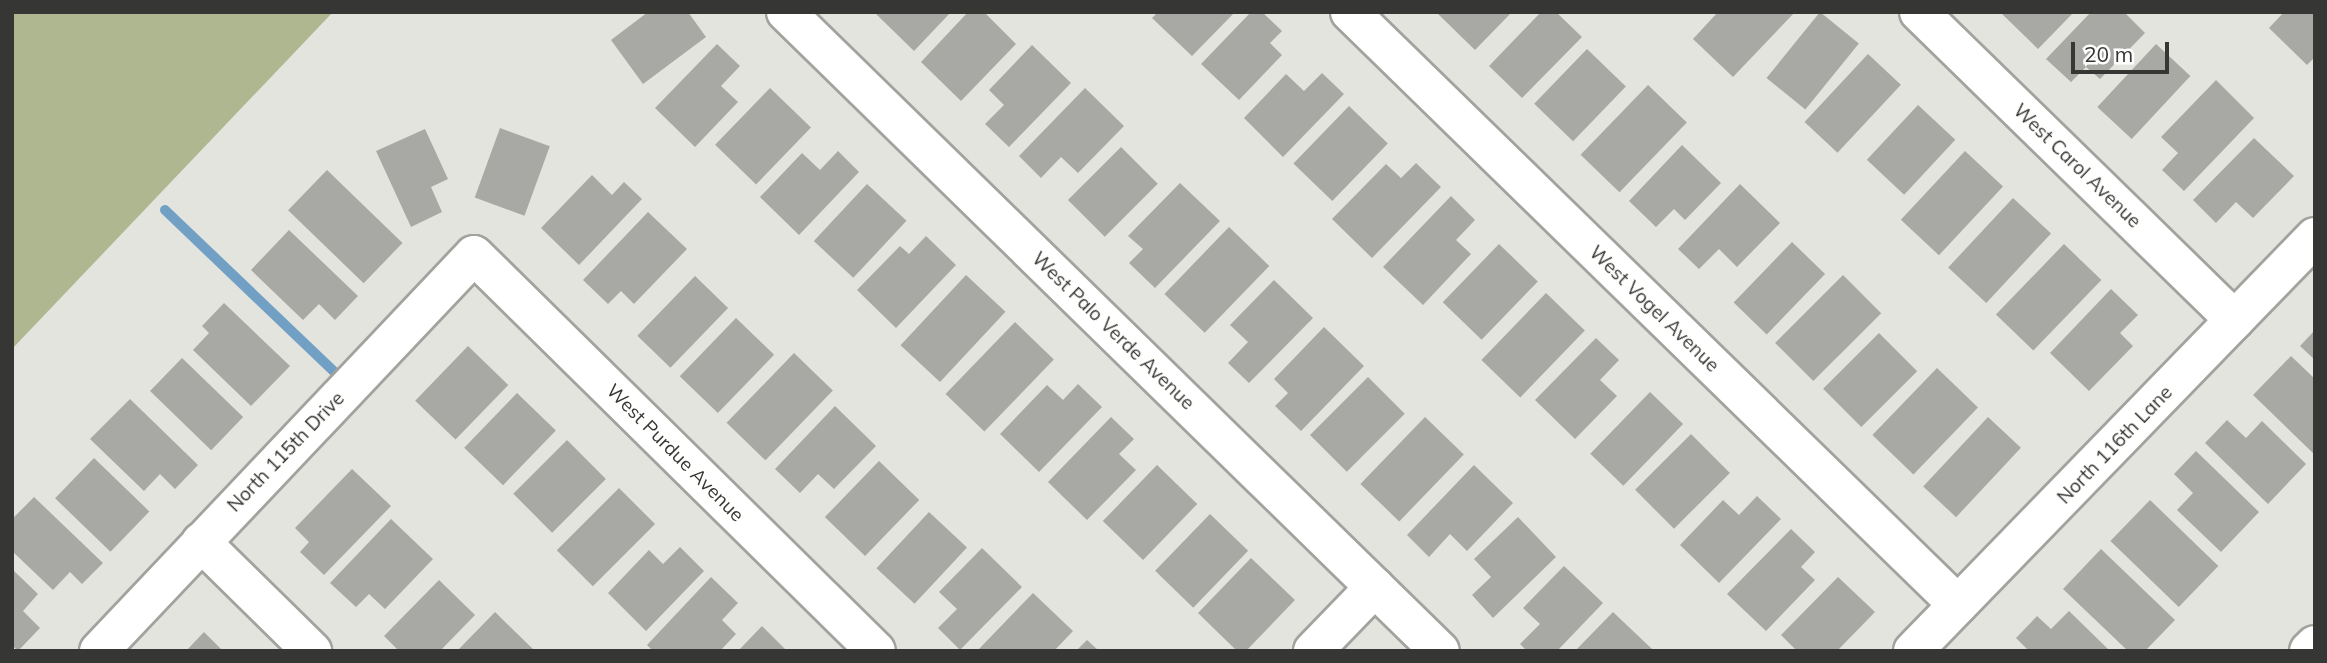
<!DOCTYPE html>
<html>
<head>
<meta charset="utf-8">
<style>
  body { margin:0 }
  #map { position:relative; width:2327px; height:663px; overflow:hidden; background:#e3e4de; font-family:Mulish,sans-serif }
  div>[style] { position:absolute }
  .green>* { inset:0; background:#aeb790 }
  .stream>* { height:10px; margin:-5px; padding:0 5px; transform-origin:5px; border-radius:5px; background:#72a0c5 }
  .building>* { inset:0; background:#a8a9a4; transform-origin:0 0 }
  .roads { filter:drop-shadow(2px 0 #a2a39e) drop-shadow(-2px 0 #a2a39e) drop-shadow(0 2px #a2a39e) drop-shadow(0 -2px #a2a39e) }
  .minor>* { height:38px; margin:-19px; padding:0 19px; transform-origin:19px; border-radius:19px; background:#fff }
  span { translate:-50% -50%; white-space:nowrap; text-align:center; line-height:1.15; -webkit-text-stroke:6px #fffffe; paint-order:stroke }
  .street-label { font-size:19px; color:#363735 }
  .frame { position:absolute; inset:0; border:14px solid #363735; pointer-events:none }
  .scale { position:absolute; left:2071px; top:42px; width:98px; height:32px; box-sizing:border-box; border:4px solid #363735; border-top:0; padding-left:9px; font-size:21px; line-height:24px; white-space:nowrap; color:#363735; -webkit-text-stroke:5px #fffffe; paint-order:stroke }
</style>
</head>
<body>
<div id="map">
  <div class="green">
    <div style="clip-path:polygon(12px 12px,333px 12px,12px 349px)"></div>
  </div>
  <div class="stream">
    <div style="left:165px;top:210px;width:248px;rotate:43.7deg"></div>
  </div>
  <div class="building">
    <div style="clip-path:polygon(648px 12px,688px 12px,706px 37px,643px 84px,611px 40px)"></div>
    <div style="clip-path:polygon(874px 12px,951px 12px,914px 51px)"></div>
    <div style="clip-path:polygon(968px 12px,984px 12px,1016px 44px,961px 101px,921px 62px)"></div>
    <div style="clip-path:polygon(1158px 12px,1235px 12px,1192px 56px,1152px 18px)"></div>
    <div style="clip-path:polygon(1251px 12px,1262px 12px,1282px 31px,1270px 43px,1282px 55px,1239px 100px,1201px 64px)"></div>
    <div style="clip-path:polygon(1436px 12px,1512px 12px,1475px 50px)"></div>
    <div style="clip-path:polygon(1541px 12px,1556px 12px,1582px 37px,1522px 98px,1489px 66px)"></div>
    <div style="clip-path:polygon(1718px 12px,1795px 12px,1733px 77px,1693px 39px)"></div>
    <div style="left:1820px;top:12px;width:50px;height:85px;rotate:39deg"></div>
    <div style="clip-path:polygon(2000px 12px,2074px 12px,2038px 49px)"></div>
    <div style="clip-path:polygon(2091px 12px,2124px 12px,2145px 33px,2100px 79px,2086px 67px,2071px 82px,2046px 59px)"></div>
    <div style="clip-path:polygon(2284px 12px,2315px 12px,2315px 57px,2307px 65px,2269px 28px)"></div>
    <div style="clip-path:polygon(717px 44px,740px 66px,721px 86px,738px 102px,695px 147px,655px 108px)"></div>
    <div style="left:2156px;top:44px;width:47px;height:86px;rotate:43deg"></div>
    <div style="clip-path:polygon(1032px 45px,1071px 83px,1009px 147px,985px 124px,1004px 105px,989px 90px)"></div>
    <div style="left:1587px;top:49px;width:54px;height:76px;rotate:44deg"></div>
    <div style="left:1868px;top:54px;width:45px;height:93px;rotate:43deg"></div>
    <div style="clip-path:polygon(1322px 73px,1344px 94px,1283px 157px,1244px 118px,1286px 74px,1304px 91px)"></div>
    <div style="clip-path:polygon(2216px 80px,2254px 118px,2184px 191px,2162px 170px,2178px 153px,2161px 137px)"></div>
    <div style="left:1648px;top:85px;width:54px;height:97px;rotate:44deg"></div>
    <div style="left:770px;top:88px;width:57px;height:79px;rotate:44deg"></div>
    <div style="clip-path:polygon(1085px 88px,1124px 126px,1078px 173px,1061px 157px,1041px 178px,1019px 156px)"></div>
    <div style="left:1918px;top:105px;width:51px;height:75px;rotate:43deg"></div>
    <div style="left:1349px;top:106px;width:54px;height:80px;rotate:44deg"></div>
    <div style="left:500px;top:128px;width:53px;height:74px;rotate:20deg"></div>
    <div style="clip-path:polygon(425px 129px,448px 179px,431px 187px,442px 212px,411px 227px,376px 151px)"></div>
    <div style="clip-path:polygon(2254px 138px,2294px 176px,2253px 218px,2236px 202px,2216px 223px,2193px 200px)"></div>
    <div style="clip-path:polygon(1682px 145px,1721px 183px,1685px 220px,1674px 209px,1656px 227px,1629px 201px)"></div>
    <div style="left:1121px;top:147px;width:52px;height:75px;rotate:45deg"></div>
    <div style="clip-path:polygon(838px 151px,859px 172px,799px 235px,760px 197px,802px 153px,820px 170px)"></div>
    <div style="left:1965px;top:151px;width:52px;height:94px;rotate:43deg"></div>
    <div style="clip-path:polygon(1416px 163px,1441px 187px,1372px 258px,1332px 219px,1386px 164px,1401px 178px)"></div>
    <div style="left:327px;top:170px;width:105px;height:56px;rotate:44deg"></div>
    <div style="clip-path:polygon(592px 175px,612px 195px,624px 182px,642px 199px,579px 265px,541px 228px)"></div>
    <div style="clip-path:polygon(1180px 183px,1220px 221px,1155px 288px,1129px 263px,1143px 249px,1128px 236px)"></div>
    <div style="left:867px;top:184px;width:54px;height:78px;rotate:43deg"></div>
    <div style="clip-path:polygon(1740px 184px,1780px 223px,1737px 267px,1719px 249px,1699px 269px,1678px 249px)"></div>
    <div style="clip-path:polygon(1451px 196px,1475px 220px,1456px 240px,1471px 254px,1423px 305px,1383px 267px)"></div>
    <div style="left:2013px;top:198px;width:52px;height:95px;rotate:43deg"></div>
    <div style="clip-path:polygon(648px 212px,687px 249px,634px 304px,621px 291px,608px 304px,583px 280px)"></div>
    <div style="left:1229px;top:227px;width:56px;height:93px;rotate:44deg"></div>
    <div style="clip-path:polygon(289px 230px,358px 296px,335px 320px,319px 304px,303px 320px,251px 270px)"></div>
    <div style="clip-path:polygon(926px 236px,956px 265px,896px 328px,857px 290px,900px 246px,909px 254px)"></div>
    <div style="left:1792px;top:242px;width:46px;height:84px;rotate:44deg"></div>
    <div style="left:1499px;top:244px;width:54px;height:81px;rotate:44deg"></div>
    <div style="left:2064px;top:244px;width:52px;height:98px;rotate:44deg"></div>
    <div style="left:966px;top:275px;width:54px;height:96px;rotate:43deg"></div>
    <div style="left:1843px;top:275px;width:54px;height:96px;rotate:45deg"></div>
    <div style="left:695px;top:276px;width:46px;height:83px;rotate:44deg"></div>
    <div style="clip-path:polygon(1274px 280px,1313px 318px,1249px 383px,1228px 363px,1248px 342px,1230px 325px)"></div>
    <div style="clip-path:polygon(2111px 289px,2138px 315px,2120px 333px,2133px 346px,2089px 391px,2050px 353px)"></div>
    <div style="left:1546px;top:293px;width:54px;height:93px;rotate:44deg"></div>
    <div style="clip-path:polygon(224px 303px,290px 366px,251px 406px,193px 350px,209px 333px,202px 326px)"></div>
    <div style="left:736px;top:318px;width:53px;height:81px;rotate:44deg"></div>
    <div style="left:1015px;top:322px;width:54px;height:100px;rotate:44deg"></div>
    <div style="clip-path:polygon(1324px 327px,1364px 366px,1301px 431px,1275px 406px,1288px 393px,1274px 379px)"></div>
    <div style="clip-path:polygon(2315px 330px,2315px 360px,2300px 346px)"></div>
    <div style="left:1879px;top:333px;width:54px;height:79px;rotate:45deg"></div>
    <div style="clip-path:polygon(1596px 338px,1619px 360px,1600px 380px,1617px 396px,1575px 439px,1535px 400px)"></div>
    <div style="left:468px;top:346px;width:56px;height:76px;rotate:44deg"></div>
    <div style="left:794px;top:353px;width:54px;height:97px;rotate:44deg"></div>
    <div style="clip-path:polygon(2291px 356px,2315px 379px,2315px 455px,2253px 395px)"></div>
    <div style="left:182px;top:358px;width:85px;height:46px;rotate:44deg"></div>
    <div style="left:1937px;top:368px;width:57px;height:93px;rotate:44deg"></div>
    <div style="left:1368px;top:377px;width:52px;height:82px;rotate:45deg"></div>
    <div style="clip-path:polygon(1078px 384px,1102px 407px,1039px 472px,1000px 434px,1047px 385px,1063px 400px)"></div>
    <div style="left:1650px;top:392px;width:46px;height:86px;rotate:44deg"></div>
    <div style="left:517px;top:393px;width:54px;height:76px;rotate:44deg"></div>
    <div style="clip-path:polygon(130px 399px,198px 465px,175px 489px,160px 474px,144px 491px,90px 439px)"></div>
    <div style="clip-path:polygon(835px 406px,876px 446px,834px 489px,818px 474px,800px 493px,775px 469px)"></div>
    <div style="clip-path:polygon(1111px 417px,1134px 439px,1119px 454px,1136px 470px,1087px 520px,1048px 482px)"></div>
    <div style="left:1425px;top:417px;width:54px;height:93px;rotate:44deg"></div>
    <div style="left:1988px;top:417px;width:45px;height:95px;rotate:43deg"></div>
    <div style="clip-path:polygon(2227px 420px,2246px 438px,2262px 421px,2306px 464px,2268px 504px,2205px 443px)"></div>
    <div style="left:1691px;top:434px;width:55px;height:79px;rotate:45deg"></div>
    <div style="left:567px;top:440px;width:55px;height:76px;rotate:45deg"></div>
    <div style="clip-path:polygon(2196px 451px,2259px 512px,2221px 552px,2177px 510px,2193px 493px,2174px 474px)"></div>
    <div style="left:94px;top:458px;width:77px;height:56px;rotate:44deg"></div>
    <div style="left:879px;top:461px;width:56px;height:78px;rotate:44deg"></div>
    <div style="left:1157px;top:465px;width:56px;height:78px;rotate:44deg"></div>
    <div style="clip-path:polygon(1474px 465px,1513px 503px,1467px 551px,1450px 534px,1429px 557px,1407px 535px)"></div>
    <div style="clip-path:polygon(352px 469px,391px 506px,324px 575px,300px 552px,309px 542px,295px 528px)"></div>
    <div style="left:619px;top:488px;width:51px;height:88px;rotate:45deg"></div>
    <div style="clip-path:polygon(1757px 496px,1781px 519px,1719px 583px,1680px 545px,1723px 500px,1739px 515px)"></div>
    <div style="clip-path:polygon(34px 497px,103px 563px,82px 584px,70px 572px,53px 590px,12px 551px,12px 519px)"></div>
    <div style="left:2150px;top:500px;width:95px;height:57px;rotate:44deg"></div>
    <div style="left:929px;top:512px;width:52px;height:77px;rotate:43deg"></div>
    <div style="left:1210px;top:514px;width:53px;height:79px;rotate:44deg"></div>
    <div style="clip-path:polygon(1518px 517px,1556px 557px,1493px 618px,1472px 595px,1491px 577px,1474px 559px)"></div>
    <div style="clip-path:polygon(391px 519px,433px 559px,385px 609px,369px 594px,356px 607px,330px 583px)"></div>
    <div style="clip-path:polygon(1791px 529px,1815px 552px,1801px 567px,1815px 580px,1766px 631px,1727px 594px)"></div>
    <div style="clip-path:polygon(680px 547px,704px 571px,646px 631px,608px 593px,649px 550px,663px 564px)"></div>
    <div style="clip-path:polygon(982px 548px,1022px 587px,960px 650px,938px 628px,957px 609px,939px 592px)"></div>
    <div style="clip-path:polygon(2101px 549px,2175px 620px,2145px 651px,2128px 651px,2063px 589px)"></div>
    <div style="clip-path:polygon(1251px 558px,1295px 600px,1246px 651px,1237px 651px,1198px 613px)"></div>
    <div style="clip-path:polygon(1564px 566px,1603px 603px,1557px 651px,1527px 651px,1520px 644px,1540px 624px,1523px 608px)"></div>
    <div style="clip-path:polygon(12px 569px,38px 594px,23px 611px,40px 628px,18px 651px,12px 645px)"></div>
    <div style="clip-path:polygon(711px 577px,738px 603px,722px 620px,736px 634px,720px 651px,653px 651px,647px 645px)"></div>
    <div style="clip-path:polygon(1838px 577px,1875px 612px,1837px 651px,1797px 651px,1781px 635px)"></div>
    <div style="clip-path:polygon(439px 580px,475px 615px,440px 651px,399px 651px,384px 636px)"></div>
    <div style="clip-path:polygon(1033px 593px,1073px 631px,1054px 651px,977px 651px)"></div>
    <div style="clip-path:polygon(2069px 611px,2110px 651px,2029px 651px,2016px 638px,2037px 616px,2051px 629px)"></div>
    <div style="clip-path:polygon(495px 612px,535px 651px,457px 651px)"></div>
    <div style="clip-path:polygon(1613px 612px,1652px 649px,1575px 651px)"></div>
    <div style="clip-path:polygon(762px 626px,787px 651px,738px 651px)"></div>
    <div style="clip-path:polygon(204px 632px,223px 651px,186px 651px)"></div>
    <div style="clip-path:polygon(1087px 640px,1099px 651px,1076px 651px)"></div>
  </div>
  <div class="roads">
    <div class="minor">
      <div style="left:786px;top:12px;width:914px;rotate:44.34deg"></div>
      <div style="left:1350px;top:12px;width:849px;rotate:44.28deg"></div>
      <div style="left:1919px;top:12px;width:441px;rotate:44.3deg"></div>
      <div style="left:201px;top:542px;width:156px;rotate:44.5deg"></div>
      <div style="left:99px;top:651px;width:545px;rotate:-46.56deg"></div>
      <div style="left:474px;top:255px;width:564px;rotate:44.57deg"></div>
      <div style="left:1313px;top:651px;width:89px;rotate:-45.9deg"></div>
      <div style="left:1913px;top:651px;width:577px;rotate:-45.84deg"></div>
      <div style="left:2309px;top:651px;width:8px;rotate:-45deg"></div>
    </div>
  </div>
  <div class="street-label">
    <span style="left:2077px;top:166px;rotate:44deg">West Carol Avenue</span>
    <span style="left:1654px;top:309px;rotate:44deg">West Vogel Avenue</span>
    <span style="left:1113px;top:331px;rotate:44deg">West Palo Verde Avenue</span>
    <span style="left:2115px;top:445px;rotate:-46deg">North 116th Lane</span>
    <span style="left:286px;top:452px;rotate:-46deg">North 115th Drive</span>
    <span style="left:675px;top:453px;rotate:45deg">West Purdue Avenue</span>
  </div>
  <div class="frame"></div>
  <div class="scale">20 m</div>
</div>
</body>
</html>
